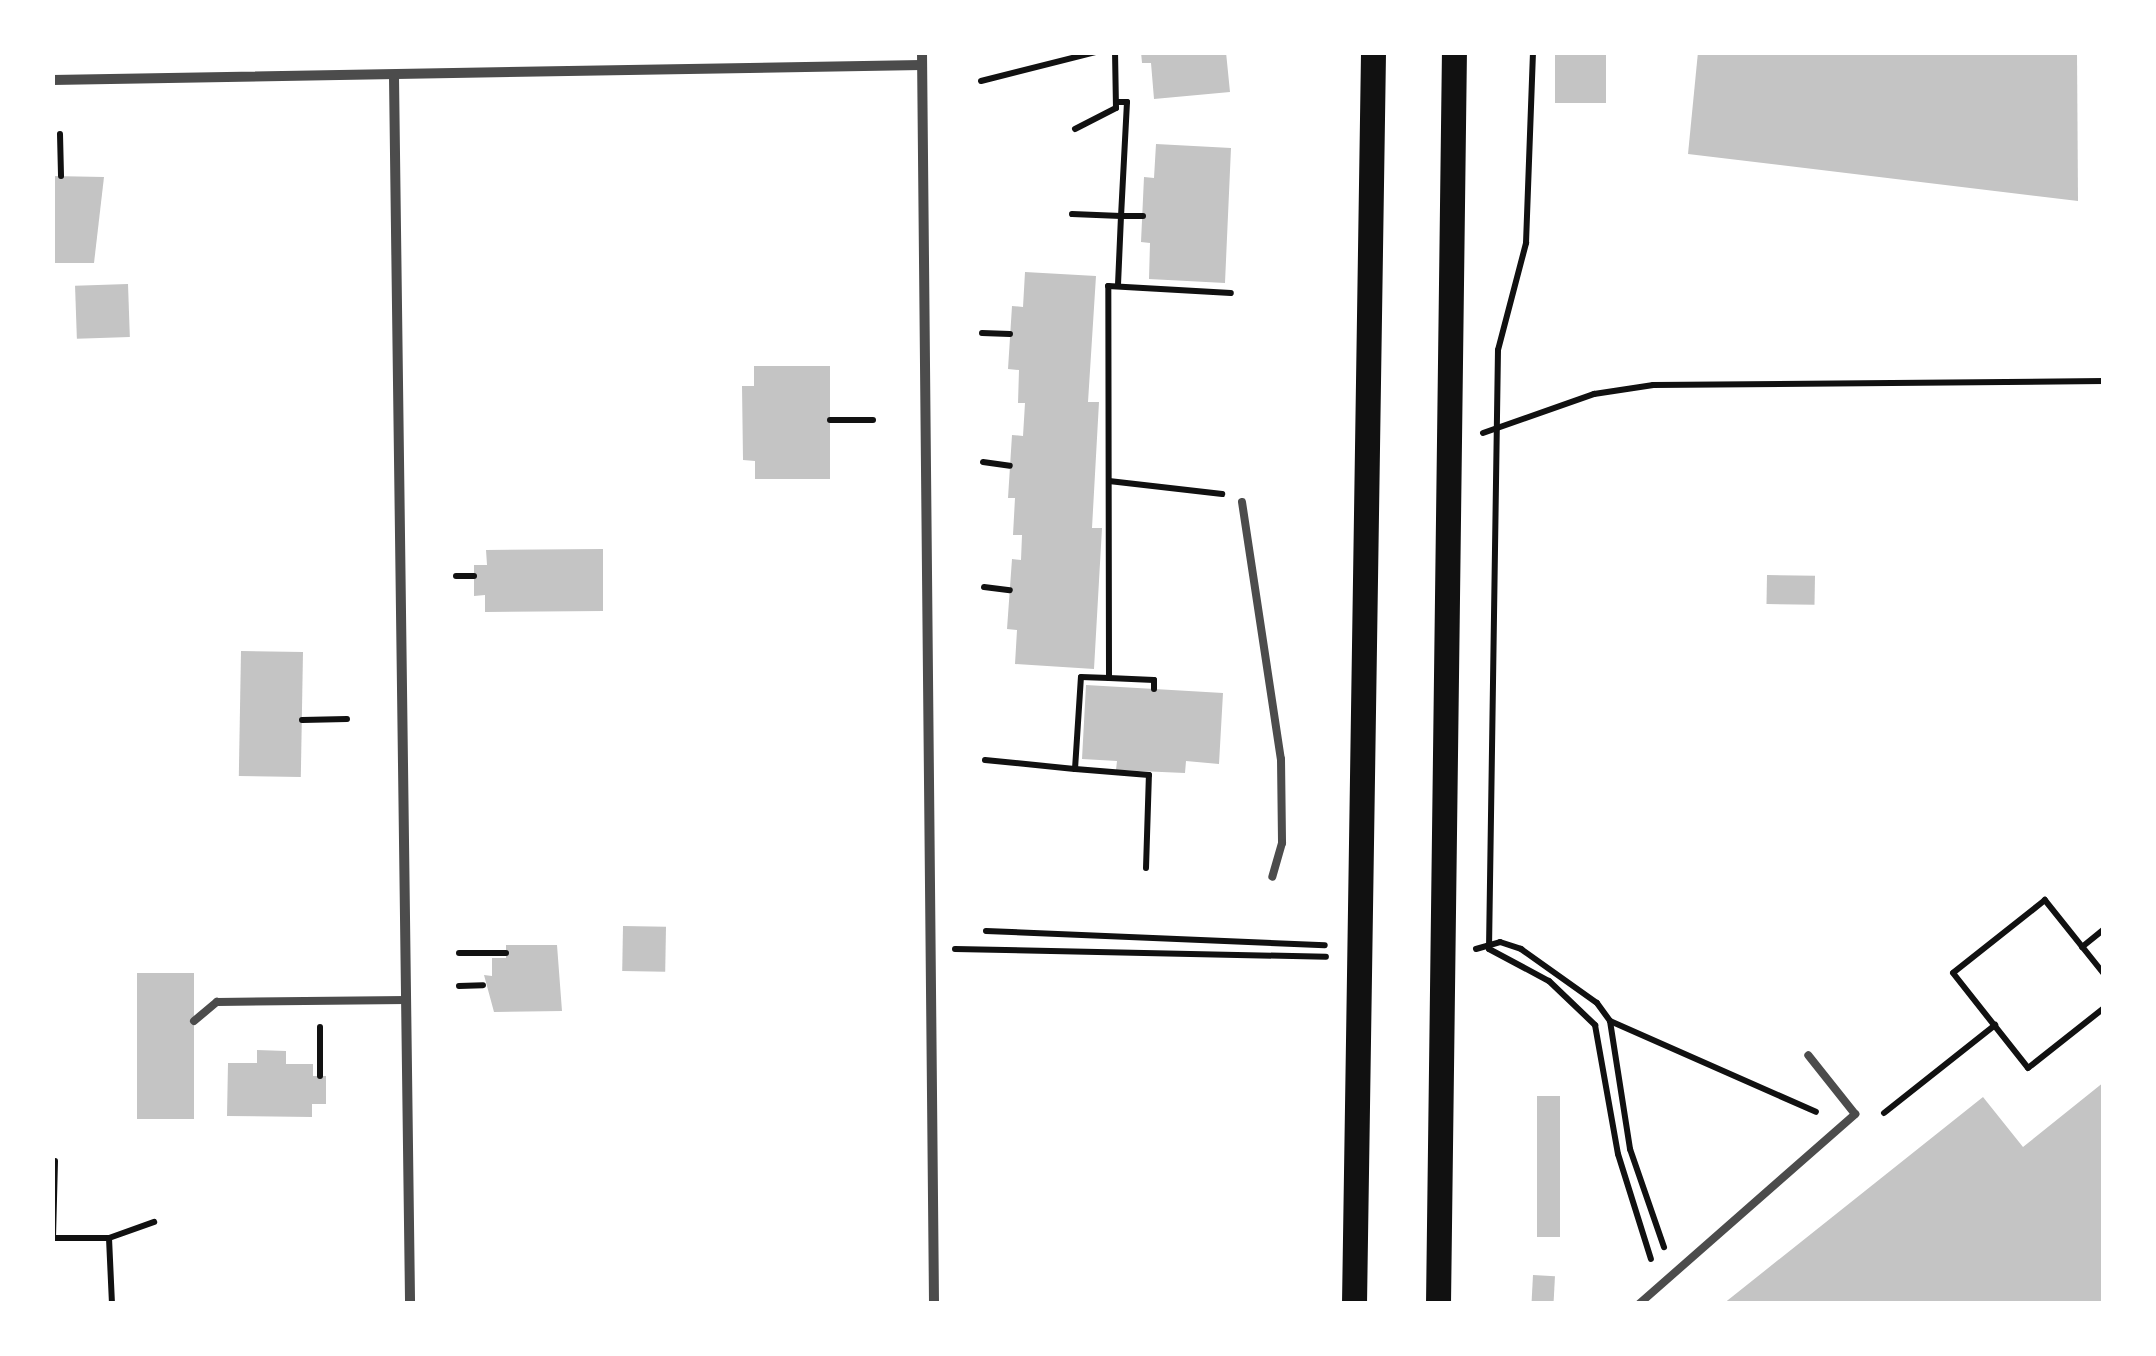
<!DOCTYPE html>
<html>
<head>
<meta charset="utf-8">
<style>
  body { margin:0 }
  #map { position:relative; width:2156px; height:1356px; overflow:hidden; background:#fff; font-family:Barlow,sans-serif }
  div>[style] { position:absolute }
  .building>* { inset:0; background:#c4c4c4; transform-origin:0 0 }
  .path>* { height:6px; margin:-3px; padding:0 3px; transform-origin:3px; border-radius:3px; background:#111 }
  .service>* { height:8px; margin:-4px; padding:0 4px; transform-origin:4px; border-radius:4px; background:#4c4c4c }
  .minor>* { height:10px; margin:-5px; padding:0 5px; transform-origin:5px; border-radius:5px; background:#4c4c4c }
  .primary>* { height:25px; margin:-12.5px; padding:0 12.5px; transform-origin:12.5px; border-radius:12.5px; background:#111 }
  span { translate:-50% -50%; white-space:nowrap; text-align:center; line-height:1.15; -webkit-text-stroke:10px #fff; paint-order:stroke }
  .frame { position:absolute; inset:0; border:55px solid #fff; pointer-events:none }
</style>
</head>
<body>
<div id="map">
  <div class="building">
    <div style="clip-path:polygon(1141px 52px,1226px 52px,1230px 92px,1154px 99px,1151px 63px,1142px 63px)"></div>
    <div style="left:1555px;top:52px;width:51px;height:51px"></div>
    <div style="clip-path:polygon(1698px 52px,2077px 52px,2078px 201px,1688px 154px)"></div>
    <div style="clip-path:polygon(1156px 144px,1231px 148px,1225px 283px,1149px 279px,1150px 243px,1141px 242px,1144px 177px,1154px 178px)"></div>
    <div style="clip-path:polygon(52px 176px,104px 177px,94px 263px,52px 263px)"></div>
    <div style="clip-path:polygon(1025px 272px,1096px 276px,1088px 402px,1099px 402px,1092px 528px,1102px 528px,1094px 669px,1015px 664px,1017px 630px,1007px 629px,1012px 559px,1021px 560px,1022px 535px,1013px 535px,1015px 498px,1008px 498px,1012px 435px,1023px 436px,1025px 403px,1018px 403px,1019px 370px,1008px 369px,1012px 306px,1023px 307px)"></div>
    <div style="left:128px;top:284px;width:53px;height:53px;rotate:88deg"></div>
    <div style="clip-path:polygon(754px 366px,830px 366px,830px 479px,755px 479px,755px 461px,743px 460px,742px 386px,754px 386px)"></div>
    <div style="clip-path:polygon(603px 549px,603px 611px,485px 612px,485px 595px,474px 596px,474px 565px,487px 565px,486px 550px)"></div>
    <div style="left:1767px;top:575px;width:48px;height:29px;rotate:1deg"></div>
    <div style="left:241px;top:651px;width:62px;height:125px;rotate:1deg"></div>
    <div style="clip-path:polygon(1086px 685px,1223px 693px,1219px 764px,1186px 761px,1185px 773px,1116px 770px,1117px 761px,1082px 759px)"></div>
    <div style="left:623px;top:926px;width:43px;height:45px;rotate:1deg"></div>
    <div style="clip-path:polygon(506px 945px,557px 945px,562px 1011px,494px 1012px,484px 975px,492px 976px,492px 958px,506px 958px)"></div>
    <div style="left:137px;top:973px;width:57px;height:146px"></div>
    <div style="clip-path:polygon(257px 1050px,286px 1051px,286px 1064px,313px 1064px,313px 1076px,326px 1076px,326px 1104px,312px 1104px,312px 1117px,227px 1116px,228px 1063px,257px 1063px)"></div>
    <div style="clip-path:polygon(2104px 1082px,2104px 1304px,1723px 1304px,1983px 1097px,2023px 1147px)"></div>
    <div style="left:1537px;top:1096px;width:23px;height:141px"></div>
    <div style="left:1533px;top:1275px;width:22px;height:29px;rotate:3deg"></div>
  </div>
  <div class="path">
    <div style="left:981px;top:81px;width:119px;rotate:-14.2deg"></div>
    <div style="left:1116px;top:102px;width:11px"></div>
    <div style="left:1127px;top:102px;width:114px;rotate:93deg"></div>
    <div style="left:1121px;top:216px;width:22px"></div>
    <div style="left:1075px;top:129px;width:46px;rotate:-27.1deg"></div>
    <div style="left:1116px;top:108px;width:56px;rotate:-91deg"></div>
    <div style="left:60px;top:134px;width:42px;rotate:88.6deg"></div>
    <div style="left:1072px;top:214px;width:49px;rotate:2.3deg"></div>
    <div style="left:1121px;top:216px;width:70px;rotate:92.5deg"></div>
    <div style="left:982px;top:333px;width:28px;rotate:2deg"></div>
    <div style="left:830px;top:420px;width:43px"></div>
    <div style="left:1483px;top:433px;width:118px;rotate:-19.4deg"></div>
    <div style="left:1594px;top:394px;width:60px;rotate:-8.7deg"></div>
    <div style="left:1653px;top:385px;width:451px;rotate:-0.5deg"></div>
    <div style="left:983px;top:462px;width:27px;rotate:8deg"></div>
    <div style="left:1109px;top:481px;width:114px;rotate:6.6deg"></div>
    <div style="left:456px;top:576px;width:18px"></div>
    <div style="left:984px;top:587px;width:26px;rotate:7deg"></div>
    <div style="left:1109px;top:678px;width:45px;rotate:2.5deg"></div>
    <div style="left:1154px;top:680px;width:9px;rotate:90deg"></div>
    <div style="left:302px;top:720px;width:45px;rotate:-1.3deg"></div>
    <div style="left:985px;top:760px;width:90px;rotate:5.7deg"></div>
    <div style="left:1146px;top:868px;width:93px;rotate:-88.2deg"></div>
    <div style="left:1149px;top:775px;width:74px;rotate:-175.4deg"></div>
    <div style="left:1075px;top:769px;width:92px;rotate:-86.3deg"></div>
    <div style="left:1081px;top:677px;width:28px;rotate:2deg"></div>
    <div style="left:1109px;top:678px;width:392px;rotate:-90.1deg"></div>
    <div style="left:1108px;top:286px;width:123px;rotate:3.3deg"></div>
    <div style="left:986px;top:931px;width:339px;rotate:2.4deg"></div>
    <div style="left:2082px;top:947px;width:28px;rotate:-39deg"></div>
    <div style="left:955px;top:949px;width:371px;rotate:1.2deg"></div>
    <div style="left:1476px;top:949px;width:25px;rotate:-16deg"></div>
    <div style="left:1500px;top:942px;width:22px;rotate:18deg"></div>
    <div style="left:1521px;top:949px;width:93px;rotate:35.4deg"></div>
    <div style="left:1597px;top:1003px;width:22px;rotate:54deg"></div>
    <div style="left:1610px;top:1021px;width:130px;rotate:81.1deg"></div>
    <div style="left:1630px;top:1149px;width:104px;rotate:70.9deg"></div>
    <div style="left:1489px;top:949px;width:599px;rotate:-89.14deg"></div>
    <div style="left:1498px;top:350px;width:111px;rotate:-75.3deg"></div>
    <div style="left:1526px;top:243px;width:191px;rotate:-87.9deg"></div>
    <div style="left:1489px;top:949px;width:68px;rotate:28.1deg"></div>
    <div style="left:1549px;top:981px;width:64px;rotate:43.7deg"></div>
    <div style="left:1595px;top:1025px;width:131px;rotate:79.9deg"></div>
    <div style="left:1618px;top:1154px;width:110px;rotate:72.6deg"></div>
    <div style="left:459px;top:953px;width:47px"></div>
    <div style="left:2104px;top:974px;width:95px;rotate:-128.6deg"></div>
    <div style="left:2045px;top:900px;width:117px;rotate:141.6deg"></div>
    <div style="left:1953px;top:973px;width:121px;rotate:51.7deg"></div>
    <div style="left:2028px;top:1068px;width:97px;rotate:-38.3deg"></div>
    <div style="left:459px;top:986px;width:24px;rotate:-2deg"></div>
    <div style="left:1610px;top:1021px;width:225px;rotate:23.8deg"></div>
    <div style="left:320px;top:1027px;width:49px;rotate:90deg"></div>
    <div style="left:1884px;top:1113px;width:142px;rotate:-38.4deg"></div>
    <div style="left:55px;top:1161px;width:77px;rotate:91.5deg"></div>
    <div style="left:53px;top:1238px;width:56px"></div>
    <div style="left:109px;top:1238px;width:66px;rotate:87.4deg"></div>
    <div style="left:109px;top:1238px;width:48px;rotate:-19.6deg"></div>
  </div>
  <div class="service">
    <div style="left:1242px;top:502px;width:260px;rotate:81.4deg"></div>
    <div style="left:1281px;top:759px;width:84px;rotate:89.3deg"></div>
    <div style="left:1282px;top:843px;width:35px;rotate:106deg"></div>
    <div style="left:194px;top:1021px;width:30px;rotate:-40deg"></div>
    <div style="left:217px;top:1002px;width:190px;rotate:-0.6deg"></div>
    <div style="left:1639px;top:1304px;width:288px;rotate:-41.3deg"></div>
    <div style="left:1855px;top:1114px;width:75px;rotate:-128.5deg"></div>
  </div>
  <div class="minor">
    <div style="left:922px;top:52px;width:1252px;rotate:89.45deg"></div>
    <div style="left:394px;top:77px;width:1227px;rotate:89.25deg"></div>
    <div style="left:52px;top:80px;width:870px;rotate:-0.99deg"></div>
  </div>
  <div class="primary">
    <div style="left:1354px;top:1304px;width:1252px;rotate:-89.13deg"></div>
    <div style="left:1438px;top:1304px;width:1252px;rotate:-89.27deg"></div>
  </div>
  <div class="frame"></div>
</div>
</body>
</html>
